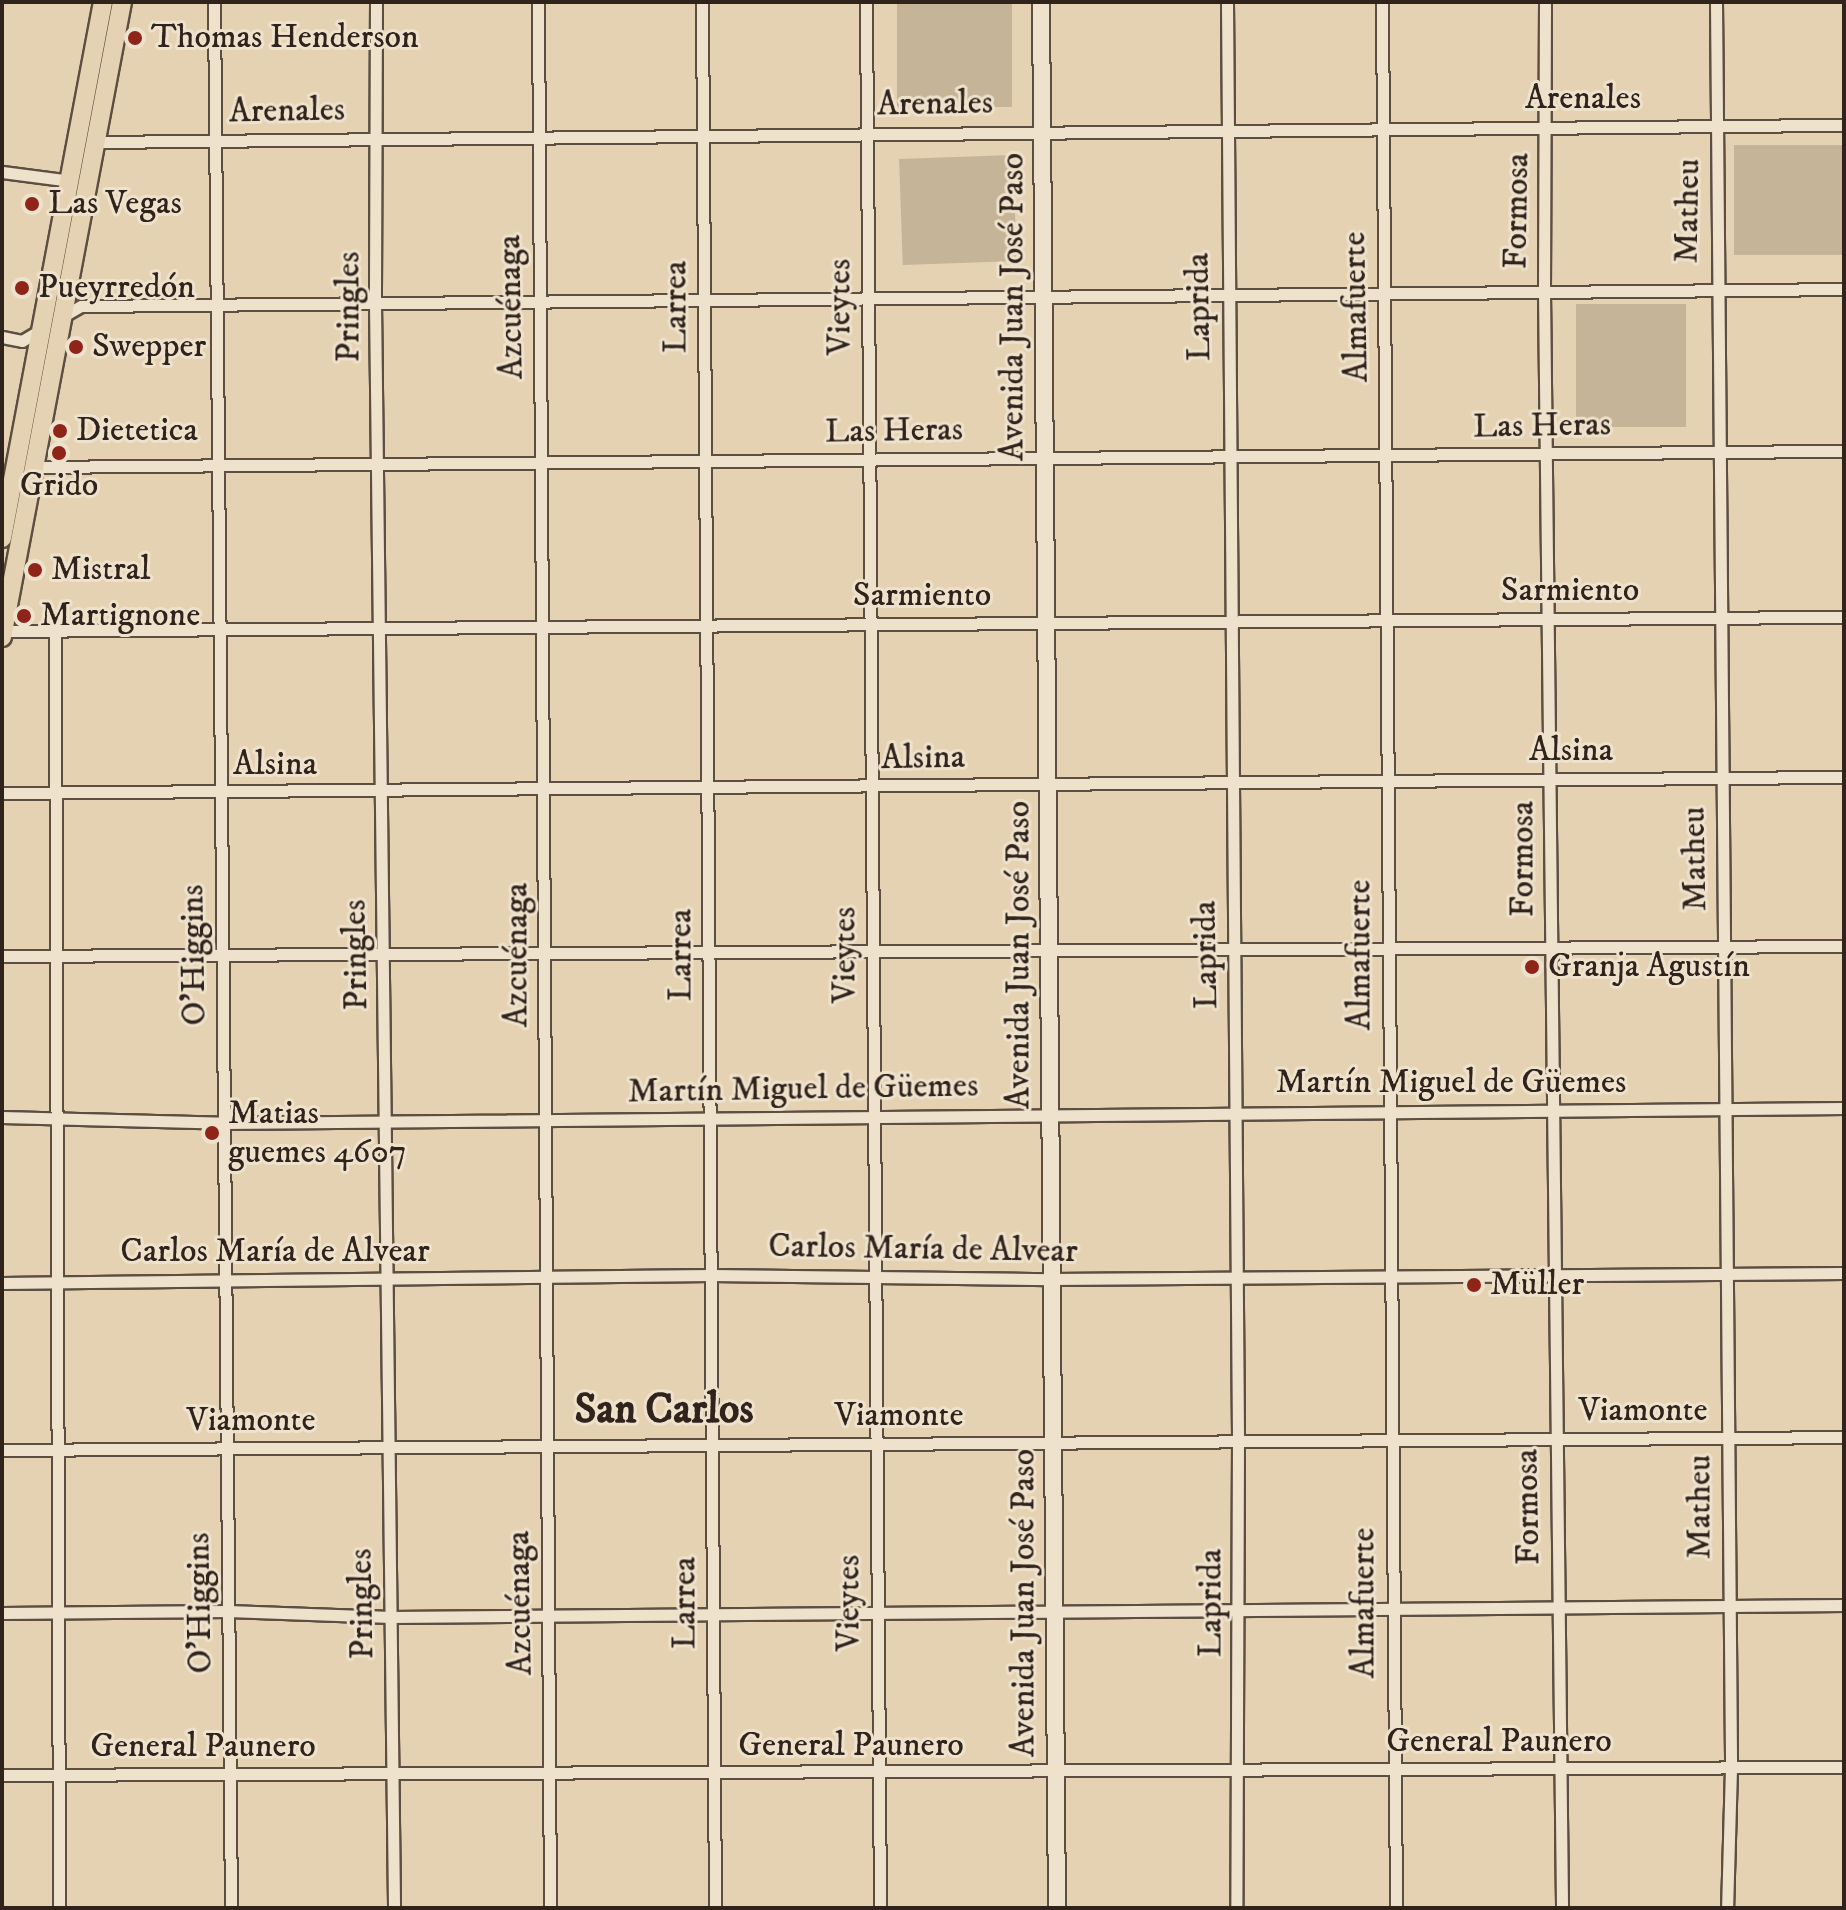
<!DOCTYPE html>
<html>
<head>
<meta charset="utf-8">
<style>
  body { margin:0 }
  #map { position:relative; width:1846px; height:1910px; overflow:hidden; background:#e5d2b2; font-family:"IM FELL DW Pica",serif }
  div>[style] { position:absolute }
  .green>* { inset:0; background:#c6b498; transform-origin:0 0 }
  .roads { filter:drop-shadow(2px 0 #5c4f42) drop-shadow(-2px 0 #5c4f42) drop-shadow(0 2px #5c4f42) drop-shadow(0 -2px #5c4f42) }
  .street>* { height:11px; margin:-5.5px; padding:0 5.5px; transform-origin:5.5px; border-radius:5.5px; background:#eee2cd }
  .secondary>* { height:16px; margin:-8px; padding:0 8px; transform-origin:8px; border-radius:8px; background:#eee2cd }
  .primary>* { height:18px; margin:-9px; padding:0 9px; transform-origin:9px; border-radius:9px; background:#e5d2b2 }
  .dots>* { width:22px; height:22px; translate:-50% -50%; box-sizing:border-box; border:4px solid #eee2cd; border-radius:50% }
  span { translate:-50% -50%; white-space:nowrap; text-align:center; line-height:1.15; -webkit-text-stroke:6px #eee2cd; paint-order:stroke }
  .poi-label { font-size:34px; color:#2f231c }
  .left { translate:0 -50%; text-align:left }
  .street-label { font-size:34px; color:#2f231c }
  .district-label { font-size:42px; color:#2f231c; font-weight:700 }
  .frame { position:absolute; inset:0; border:4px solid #2f231c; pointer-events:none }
</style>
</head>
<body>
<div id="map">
  <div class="green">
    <div style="left:897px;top:2px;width:115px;height:105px"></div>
    <div style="left:1844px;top:145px;width:110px;height:110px;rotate:90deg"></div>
    <div style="left:1013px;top:155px;width:106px;height:114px;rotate:88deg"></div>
    <div style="left:1576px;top:304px;width:110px;height:123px"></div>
  </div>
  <div class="roads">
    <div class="street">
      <div style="left:214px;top:2px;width:1906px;rotate:89.49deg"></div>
      <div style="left:376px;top:2px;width:301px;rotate:90.2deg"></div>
      <div style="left:375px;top:303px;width:1605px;rotate:89.32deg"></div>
      <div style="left:538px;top:2px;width:1906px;rotate:89.64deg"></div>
      <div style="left:702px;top:2px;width:1906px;rotate:89.61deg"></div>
      <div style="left:866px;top:2px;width:1906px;rotate:89.58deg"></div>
      <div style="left:1227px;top:2px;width:1440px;rotate:89.56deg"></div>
      <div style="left:1238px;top:1442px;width:466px;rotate:90.2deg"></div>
      <div style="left:1382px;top:2px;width:1906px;rotate:89.58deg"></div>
      <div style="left:1545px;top:2px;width:290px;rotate:90.2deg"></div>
      <div style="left:1544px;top:292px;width:1616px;rotate:89.36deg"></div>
      <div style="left:1716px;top:2px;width:1766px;rotate:89.51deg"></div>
      <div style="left:1731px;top:1768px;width:140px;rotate:91.6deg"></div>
      <div style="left:94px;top:142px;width:1750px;rotate:-0.56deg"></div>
      <div style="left:2px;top:172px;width:70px;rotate:7.4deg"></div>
      <div style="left:60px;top:318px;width:24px;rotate:-30deg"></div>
      <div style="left:81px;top:306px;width:1763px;rotate:-0.55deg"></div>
      <div style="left:2px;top:337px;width:20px;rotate:11deg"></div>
      <div style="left:22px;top:341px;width:23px;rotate:-31deg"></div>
      <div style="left:31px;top:472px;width:6px;rotate:-59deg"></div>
      <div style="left:34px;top:467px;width:1810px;rotate:-0.51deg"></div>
      <div style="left:55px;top:629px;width:1279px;rotate:89.82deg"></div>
      <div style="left:2px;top:631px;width:1842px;rotate:-0.44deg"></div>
      <div style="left:2px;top:793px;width:1842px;rotate:-0.5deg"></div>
      <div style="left:2px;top:956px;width:1842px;rotate:-0.31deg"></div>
      <div style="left:2px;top:1117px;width:222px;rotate:1.5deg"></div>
      <div style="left:224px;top:1123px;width:1620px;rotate:-0.53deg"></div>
      <div style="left:2px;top:1283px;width:709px;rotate:-0.65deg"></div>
      <div style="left:711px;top:1275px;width:340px;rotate:0.7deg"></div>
      <div style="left:1051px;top:1279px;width:793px;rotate:-0.43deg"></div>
      <div style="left:2px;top:1450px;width:1842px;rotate:-0.4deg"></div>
      <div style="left:2px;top:1613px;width:226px;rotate:-0.5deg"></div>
      <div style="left:228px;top:1611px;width:163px;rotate:2.1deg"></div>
      <div style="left:391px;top:1617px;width:1453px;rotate:-0.47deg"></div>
      <div style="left:2px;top:1775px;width:1842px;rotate:-0.25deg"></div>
    </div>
    <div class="secondary">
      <div style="left:1041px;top:2px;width:1906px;rotate:89.52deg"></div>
    </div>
    <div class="primary">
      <div style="left:2px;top:538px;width:545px;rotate:-79.33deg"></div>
      <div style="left:2px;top:637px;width:646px;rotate:-79.3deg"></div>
    </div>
  </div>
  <div class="dots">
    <div style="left:135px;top:38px;background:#8f2418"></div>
    <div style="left:32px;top:204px;background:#8f2418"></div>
    <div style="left:22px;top:288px;background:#8f2418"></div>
    <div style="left:76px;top:347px;background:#8f2418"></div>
    <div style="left:60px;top:431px;background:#8f2418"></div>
    <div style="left:59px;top:453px;background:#8f2418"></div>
    <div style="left:35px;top:570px;background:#8f2418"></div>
    <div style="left:24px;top:616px;background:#8f2418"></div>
    <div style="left:1532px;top:967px;background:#8f2418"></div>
    <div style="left:212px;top:1133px;background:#8f2418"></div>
    <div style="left:1474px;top:1285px;background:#8f2418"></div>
  </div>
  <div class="poi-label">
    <span class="left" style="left:151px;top:38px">Thomas Henderson</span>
    <span class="left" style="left:48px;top:204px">Las Vegas</span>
    <span class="left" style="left:38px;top:288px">Pueyrredón</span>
    <span class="left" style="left:92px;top:347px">Swepper</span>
    <span class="left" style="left:76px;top:431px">Dietetica</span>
    <span style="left:59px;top:486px">Grido</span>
    <span class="left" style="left:51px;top:570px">Mistral</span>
    <span class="left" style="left:40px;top:616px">Martignone</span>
    <span class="left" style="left:1548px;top:967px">Granja Agustín</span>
    <span class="left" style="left:228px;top:1133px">Matias<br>guemes 4607</span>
    <span class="left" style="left:1490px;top:1285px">Müller</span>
  </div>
  <div class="street-label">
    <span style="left:1583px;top:99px">Arenales</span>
    <span style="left:935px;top:104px;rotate:-1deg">Arenales</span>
    <span style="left:287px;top:111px;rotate:-1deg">Arenales</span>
    <span style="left:1517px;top:211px;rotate:-89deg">Formosa</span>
    <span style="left:1688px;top:211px;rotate:-89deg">Matheu</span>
    <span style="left:349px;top:307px;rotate:-90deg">Pringles</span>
    <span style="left:511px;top:307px;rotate:-91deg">Azcuénaga</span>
    <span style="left:676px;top:307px;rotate:-90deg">Larrea</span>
    <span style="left:840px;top:307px;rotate:-90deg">Vieytes</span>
    <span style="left:1013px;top:307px;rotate:-90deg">Avenida Juan José Paso</span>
    <span style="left:1199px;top:307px;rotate:-91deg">Laprida</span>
    <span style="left:1356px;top:307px;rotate:-91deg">Almafuerte</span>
    <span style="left:1542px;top:426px;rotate:-1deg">Las Heras</span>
    <span style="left:894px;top:431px;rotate:-1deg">Las Heras</span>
    <span style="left:1570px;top:591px">Sarmiento</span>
    <span style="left:922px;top:596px">Sarmiento</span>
    <span style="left:1571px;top:751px">Alsina</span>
    <span style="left:923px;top:758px;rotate:-1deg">Alsina</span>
    <span style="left:275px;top:765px">Alsina</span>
    <span style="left:1523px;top:859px;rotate:-90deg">Formosa</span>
    <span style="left:1695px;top:859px;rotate:-91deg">Matheu</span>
    <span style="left:194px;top:955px;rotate:-91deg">O'Higgins</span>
    <span style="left:356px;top:955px;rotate:-91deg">Pringles</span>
    <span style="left:517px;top:955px;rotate:-90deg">Azcuénaga</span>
    <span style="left:681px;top:955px;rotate:-90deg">Larrea</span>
    <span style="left:845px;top:955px;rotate:-90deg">Vieytes</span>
    <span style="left:1019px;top:955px;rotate:-90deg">Avenida Juan José Paso</span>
    <span style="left:1206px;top:955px;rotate:-91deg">Laprida</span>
    <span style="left:1360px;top:955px;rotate:-90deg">Almafuerte</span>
    <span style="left:1451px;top:1083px">Martín Miguel de Güemes</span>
    <span style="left:803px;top:1089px;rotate:-1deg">Martín Miguel de Güemes</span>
    <span style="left:923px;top:1249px;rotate:1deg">Carlos María de Alvear</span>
    <span style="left:275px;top:1252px">Carlos María de Alvear</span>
    <span style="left:1643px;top:1411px">Viamonte</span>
    <span style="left:899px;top:1416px">Viamonte</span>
    <span style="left:251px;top:1421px">Viamonte</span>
    <span style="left:1528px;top:1507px;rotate:-91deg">Formosa</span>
    <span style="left:1700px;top:1507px;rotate:-90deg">Matheu</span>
    <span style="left:200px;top:1603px;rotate:-91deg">O'Higgins</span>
    <span style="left:520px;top:1603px;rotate:-91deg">Azcuénaga</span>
    <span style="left:685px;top:1603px;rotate:-90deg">Larrea</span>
    <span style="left:849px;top:1603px;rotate:-90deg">Vieytes</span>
    <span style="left:1024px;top:1603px;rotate:-90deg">Avenida Juan José Paso</span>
    <span style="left:1211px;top:1603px;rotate:-90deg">Laprida</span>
    <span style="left:1364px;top:1603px;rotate:-90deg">Almafuerte</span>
    <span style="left:362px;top:1604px;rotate:-91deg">Pringles</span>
    <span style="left:1499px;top:1742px">General Paunero</span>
    <span style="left:851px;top:1746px">General Paunero</span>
    <span style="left:203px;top:1747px">General Paunero</span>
  </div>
  <div class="district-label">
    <span style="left:664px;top:1410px">San Carlos</span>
  </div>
  <div class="frame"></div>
</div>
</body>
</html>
